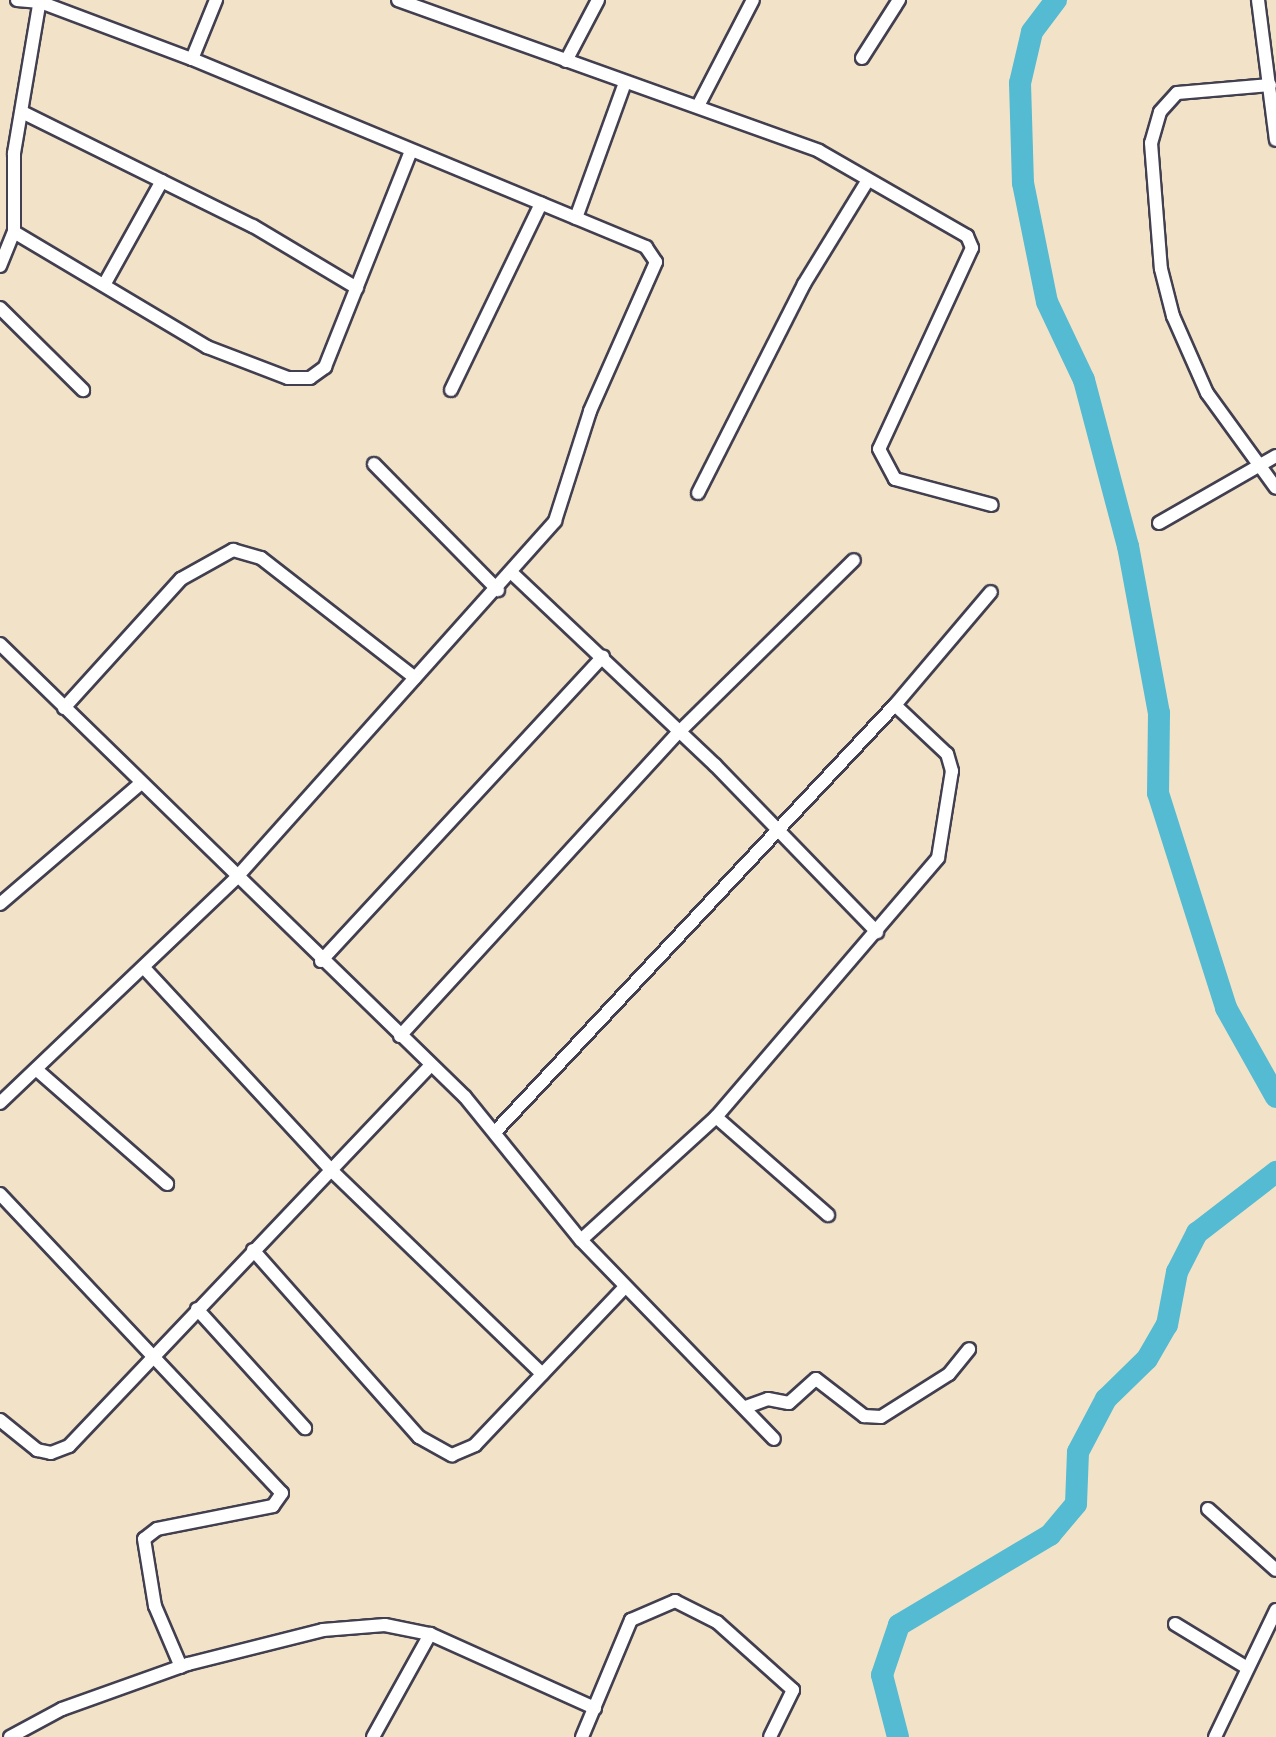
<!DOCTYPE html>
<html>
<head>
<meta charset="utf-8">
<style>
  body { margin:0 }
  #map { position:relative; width:1276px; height:1737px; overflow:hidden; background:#f2e3c8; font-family:Dekko,sans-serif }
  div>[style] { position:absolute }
  .river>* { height:22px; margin:-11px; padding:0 11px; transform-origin:11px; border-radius:11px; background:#54bbd2 }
  .roads { filter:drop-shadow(2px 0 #413f50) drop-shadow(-2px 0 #413f50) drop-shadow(0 2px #413f50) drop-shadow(0 -2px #413f50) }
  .street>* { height:12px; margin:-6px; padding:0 6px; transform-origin:6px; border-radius:6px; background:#fff }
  span { translate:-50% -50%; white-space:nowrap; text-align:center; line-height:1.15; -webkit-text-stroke:8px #fff; paint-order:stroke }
</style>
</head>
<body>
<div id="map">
  <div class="river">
    <div style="left:1056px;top:0;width:40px;rotate:127deg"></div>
    <div style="left:1032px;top:32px;width:52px;rotate:103.2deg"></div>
    <div style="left:1020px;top:83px;width:100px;rotate:88.3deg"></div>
    <div style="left:1023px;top:183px;width:121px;rotate:78.6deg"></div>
    <div style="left:1047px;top:302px;width:86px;rotate:64.6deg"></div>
    <div style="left:1084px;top:380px;width:172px;rotate:75.2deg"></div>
    <div style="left:1128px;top:546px;width:170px;rotate:79.5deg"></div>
    <div style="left:1159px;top:713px;width:80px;rotate:90.7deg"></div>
    <div style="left:1158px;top:793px;width:225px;rotate:72.4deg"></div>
    <div style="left:1226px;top:1008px;width:102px;rotate:60.7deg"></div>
    <div style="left:898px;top:1737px;width:64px;rotate:-104.5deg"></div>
    <div style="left:882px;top:1675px;width:53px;rotate:-71.2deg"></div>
    <div style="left:899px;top:1625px;width:176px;rotate:-30.8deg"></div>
    <div style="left:1050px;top:1535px;width:40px;rotate:-50deg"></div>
    <div style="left:1076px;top:1504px;width:52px;rotate:-87.8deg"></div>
    <div style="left:1078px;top:1452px;width:60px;rotate:-62.2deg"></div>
    <div style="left:1106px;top:1399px;width:57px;rotate:-44.3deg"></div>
    <div style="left:1147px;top:1359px;width:39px;rotate:-60deg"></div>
    <div style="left:1167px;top:1325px;width:54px;rotate:-79.3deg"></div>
    <div style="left:1177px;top:1272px;width:44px;rotate:-62.9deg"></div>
    <div style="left:1197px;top:1233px;width:100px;rotate:-37.7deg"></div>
  </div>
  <div class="roads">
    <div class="street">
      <div style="left:17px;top:0;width:23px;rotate:5deg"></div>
      <div style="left:40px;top:2px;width:162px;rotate:20.6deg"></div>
      <div style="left:192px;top:59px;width:64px;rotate:-67.9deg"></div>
      <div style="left:398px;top:0;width:447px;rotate:19.7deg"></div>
      <div style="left:819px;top:151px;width:171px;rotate:29.9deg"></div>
      <div style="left:967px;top:236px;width:13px;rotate:67deg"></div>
      <div style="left:972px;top:248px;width:221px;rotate:114.8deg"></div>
      <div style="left:879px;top:449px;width:34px;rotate:62deg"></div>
      <div style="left:895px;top:479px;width:100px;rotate:15deg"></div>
      <div style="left:1258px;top:0;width:141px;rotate:82.7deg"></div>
      <div style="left:862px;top:58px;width:69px;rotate:-57.5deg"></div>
      <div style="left:566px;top:61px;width:69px;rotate:-62.3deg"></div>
      <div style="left:1270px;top:85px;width:93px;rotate:175.1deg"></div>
      <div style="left:1177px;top:93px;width:25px;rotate:132deg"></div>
      <div style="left:1160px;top:112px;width:32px;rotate:106deg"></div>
      <div style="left:1151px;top:143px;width:126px;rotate:85.5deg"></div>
      <div style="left:1161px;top:269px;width:49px;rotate:75.7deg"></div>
      <div style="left:1173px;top:316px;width:84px;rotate:66.2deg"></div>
      <div style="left:1207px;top:393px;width:117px;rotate:54deg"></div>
      <div style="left:698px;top:106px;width:119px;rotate:-62.6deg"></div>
      <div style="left:22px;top:112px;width:258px;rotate:26.3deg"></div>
      <div style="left:253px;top:226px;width:121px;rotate:30.8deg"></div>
      <div style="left:576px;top:218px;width:144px;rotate:-70.1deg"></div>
      <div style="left:14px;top:232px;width:225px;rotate:30.8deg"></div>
      <div style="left:207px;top:347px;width:87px;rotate:20.9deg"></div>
      <div style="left:288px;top:378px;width:22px"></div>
      <div style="left:310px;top:378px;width:19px;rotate:-36deg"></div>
      <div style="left:325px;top:367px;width:232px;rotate:-68.3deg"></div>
      <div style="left:0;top:266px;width:37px;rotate:-68deg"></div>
      <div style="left:14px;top:232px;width:79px;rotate:-90deg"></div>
      <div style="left:14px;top:153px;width:155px;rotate:-80.4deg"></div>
      <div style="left:104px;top:285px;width:119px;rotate:-60.9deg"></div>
      <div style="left:0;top:308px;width:117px;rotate:44.7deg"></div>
      <div style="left:451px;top:390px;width:207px;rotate:-64.2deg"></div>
      <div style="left:374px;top:464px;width:177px;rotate:45.5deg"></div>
      <div style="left:698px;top:493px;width:234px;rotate:-63.1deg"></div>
      <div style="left:804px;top:284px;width:122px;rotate:-58.4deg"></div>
      <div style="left:1159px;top:523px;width:135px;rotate:-29.8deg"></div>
      <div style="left:513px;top:574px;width:278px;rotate:43.4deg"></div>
      <div style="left:715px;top:765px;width:233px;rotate:45.9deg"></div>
      <div style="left:0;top:644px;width:649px;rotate:44.25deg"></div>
      <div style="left:465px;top:1097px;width:184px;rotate:51deg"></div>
      <div style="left:581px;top:1240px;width:277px;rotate:45.9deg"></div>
      <div style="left:64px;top:708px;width:174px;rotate:-47.8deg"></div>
      <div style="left:181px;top:579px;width:60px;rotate:-29.1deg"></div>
      <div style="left:233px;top:550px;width:29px;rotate:16deg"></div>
      <div style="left:261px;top:558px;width:195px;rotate:37.9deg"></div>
      <div style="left:0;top:904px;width:183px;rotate:-40.6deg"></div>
      <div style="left:321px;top:961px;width:415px;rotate:-47.2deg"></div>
      <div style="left:146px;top:970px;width:271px;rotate:47.2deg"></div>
      <div style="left:330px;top:1169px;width:295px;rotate:44deg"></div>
      <div style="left:400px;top:1036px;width:413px;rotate:-47.5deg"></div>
      <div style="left:679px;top:732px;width:245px;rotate:-44.5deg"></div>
      <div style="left:37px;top:1070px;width:173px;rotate:41.2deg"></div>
      <div style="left:0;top:1103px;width:326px;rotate:-43.6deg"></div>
      <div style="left:236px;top:878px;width:479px;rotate:-48.2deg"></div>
      <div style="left:555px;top:521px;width:115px;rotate:-72.3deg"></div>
      <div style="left:590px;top:411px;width:163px;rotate:-66.1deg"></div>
      <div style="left:656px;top:262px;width:18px;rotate:-124deg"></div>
      <div style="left:646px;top:247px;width:491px;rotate:-157.5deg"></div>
      <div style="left:716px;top:1117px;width:149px;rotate:41.2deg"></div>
      <div style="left:495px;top:1132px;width:585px;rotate:-46.87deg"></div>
      <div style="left:895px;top:705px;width:148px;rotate:-49.7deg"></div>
      <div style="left:0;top:1194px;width:411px;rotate:46.7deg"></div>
      <div style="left:282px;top:1493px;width:16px;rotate:125deg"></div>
      <div style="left:273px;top:1506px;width:118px;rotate:168.8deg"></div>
      <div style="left:157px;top:1529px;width:16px;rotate:142deg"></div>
      <div style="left:144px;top:1539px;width:68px;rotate:80.7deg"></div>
      <div style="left:155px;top:1606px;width:66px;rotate:66.9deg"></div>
      <div style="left:581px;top:1240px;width:183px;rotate:-42.3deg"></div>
      <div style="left:716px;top:1117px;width:341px;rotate:-49.4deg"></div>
      <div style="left:938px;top:858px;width:88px;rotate:-80.9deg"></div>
      <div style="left:952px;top:771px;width:18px;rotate:-106deg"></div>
      <div style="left:947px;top:754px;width:71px;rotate:-136.7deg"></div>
      <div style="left:253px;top:1250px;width:250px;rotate:48.4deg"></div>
      <div style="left:419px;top:1437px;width:38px;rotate:29deg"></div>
      <div style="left:452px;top:1455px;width:25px;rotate:-23deg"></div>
      <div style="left:475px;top:1445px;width:218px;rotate:-46.5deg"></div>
      <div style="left:197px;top:1309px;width:161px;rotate:47.8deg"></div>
      <div style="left:746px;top:1407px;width:23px;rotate:-20deg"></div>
      <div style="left:768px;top:1399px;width:21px;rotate:11deg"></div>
      <div style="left:789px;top:1403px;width:36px;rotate:-42deg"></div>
      <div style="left:816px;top:1379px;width:61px;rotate:37.6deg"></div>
      <div style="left:864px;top:1416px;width:17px;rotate:3deg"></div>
      <div style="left:881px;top:1417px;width:80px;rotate:-32.3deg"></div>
      <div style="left:949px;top:1374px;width:32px;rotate:-51deg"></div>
      <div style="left:0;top:1420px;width:48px;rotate:39deg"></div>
      <div style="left:37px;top:1450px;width:14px;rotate:12deg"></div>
      <div style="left:51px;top:1453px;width:19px;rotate:-21deg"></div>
      <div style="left:69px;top:1446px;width:523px;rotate:-46.47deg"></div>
      <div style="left:1208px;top:1509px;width:91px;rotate:41.9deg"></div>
      <div style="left:1175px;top:1624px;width:81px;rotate:31.3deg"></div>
      <div style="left:10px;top:1737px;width:59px;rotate:-28.3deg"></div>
      <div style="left:62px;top:1709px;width:134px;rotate:-19.7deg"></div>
      <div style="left:188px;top:1664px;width:139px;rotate:-14.1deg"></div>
      <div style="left:323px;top:1630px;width:62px;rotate:-4.6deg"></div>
      <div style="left:385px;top:1625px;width:46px;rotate:11.3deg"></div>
      <div style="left:430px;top:1634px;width:181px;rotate:24.2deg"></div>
      <div style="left:373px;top:1737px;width:118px;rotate:-61deg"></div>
      <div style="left:582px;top:1737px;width:127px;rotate:-67.3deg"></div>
      <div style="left:631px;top:1620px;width:48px;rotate:-23.4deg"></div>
      <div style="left:675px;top:1601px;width:47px;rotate:26.6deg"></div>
      <div style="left:717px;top:1622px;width:102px;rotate:41.8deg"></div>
      <div style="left:793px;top:1690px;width:52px;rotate:116.1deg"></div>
      <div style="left:1215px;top:1737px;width:141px;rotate:-64.3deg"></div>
    </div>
  </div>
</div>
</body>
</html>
